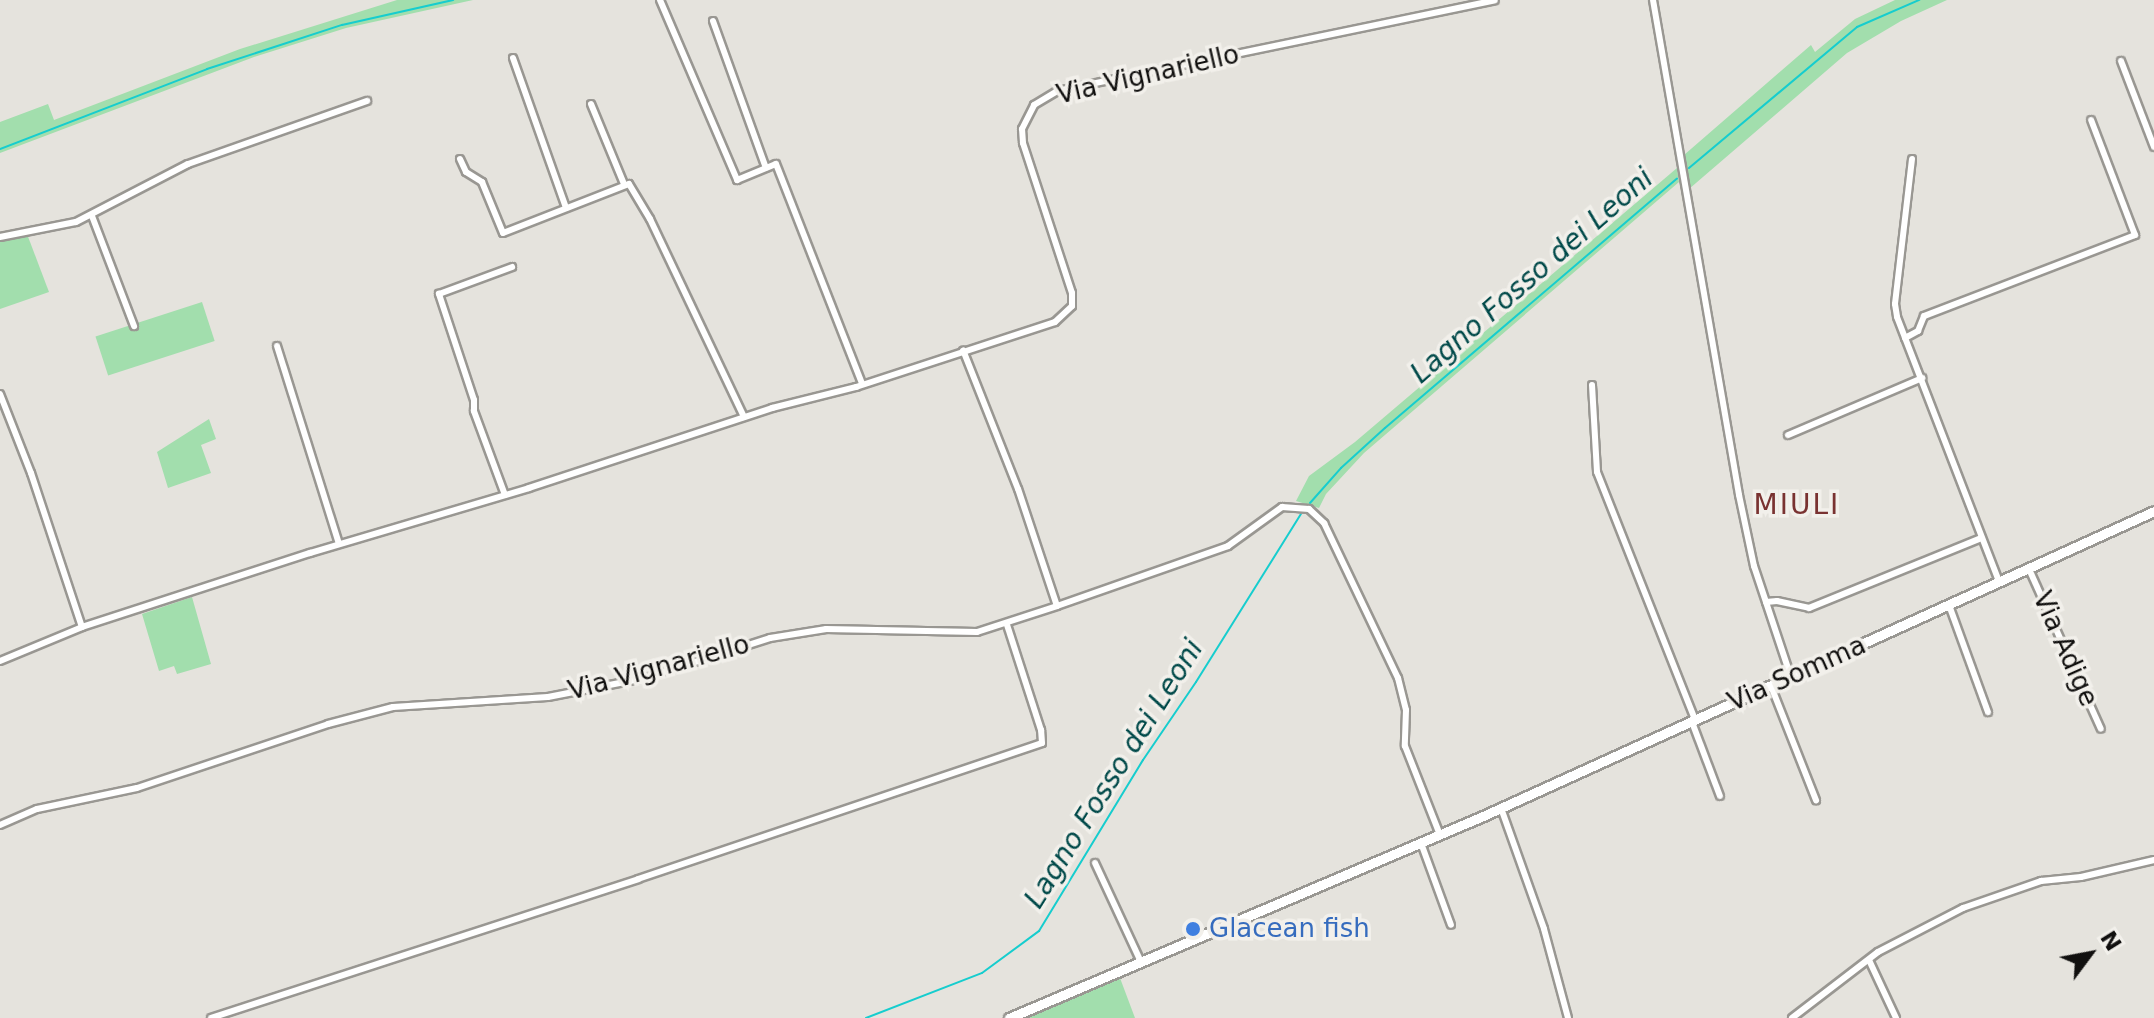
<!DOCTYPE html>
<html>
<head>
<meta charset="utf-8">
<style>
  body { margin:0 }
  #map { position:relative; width:2154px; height:1018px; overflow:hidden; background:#e5e3dd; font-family:"DejaVu Sans",sans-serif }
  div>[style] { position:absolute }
  .green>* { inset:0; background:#a2dead; transform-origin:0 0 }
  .stream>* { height:2px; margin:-1px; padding:0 1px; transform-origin:1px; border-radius:1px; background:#16cdce }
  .roads { filter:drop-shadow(2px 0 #999792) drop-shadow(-2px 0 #999792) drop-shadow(0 2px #999792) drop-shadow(0 -2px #999792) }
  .street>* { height:6px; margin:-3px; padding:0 3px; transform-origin:3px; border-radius:3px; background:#fff }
  .secondary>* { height:9px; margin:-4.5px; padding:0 4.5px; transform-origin:4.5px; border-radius:4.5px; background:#fff }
  .dots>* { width:22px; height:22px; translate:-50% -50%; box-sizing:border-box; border:4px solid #f2f0eb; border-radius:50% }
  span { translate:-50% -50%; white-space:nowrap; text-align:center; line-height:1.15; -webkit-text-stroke:7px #f2f0eb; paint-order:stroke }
  .street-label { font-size:26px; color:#11100f }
  .shop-label { font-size:26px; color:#366cbe }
  .left { translate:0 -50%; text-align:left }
  .water-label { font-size:28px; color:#004949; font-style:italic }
  .neighbourhood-label { font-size:28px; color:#793231; letter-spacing:2px }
  .north { position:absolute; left:2050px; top:914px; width:80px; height:80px; -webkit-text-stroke:6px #f2f0eb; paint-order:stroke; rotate:58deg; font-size:22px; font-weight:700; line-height:32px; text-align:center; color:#11100f }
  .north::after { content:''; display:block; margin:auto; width:28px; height:36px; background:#11100f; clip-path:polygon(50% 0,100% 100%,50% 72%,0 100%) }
</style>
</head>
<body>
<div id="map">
  <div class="green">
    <div style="clip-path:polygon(397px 0,473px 0,346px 28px,254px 57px,0 153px,0 122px,48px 104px,54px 120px,240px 49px)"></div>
    <div style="clip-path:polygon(1895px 0,1947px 0,1901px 21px,1847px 53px,1689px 189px,1684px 155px,1811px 45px,1815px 52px,1855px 19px)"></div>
    <div style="clip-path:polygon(1677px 168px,1679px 182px,1364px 453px,1326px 494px,1319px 508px,1296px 501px,1309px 476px,1355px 442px)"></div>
    <div style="clip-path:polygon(27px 234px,49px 292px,0 309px,0 240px)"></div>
    <div style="left:202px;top:302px;width:41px;height:112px;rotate:72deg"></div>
    <div style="clip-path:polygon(209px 419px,216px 439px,201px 445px,211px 473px,168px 488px,157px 452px)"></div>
    <div style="clip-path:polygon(192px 597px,211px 664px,177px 674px,174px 666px,159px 671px,142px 614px)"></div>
    <div style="clip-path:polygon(1120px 978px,1135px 1018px,1025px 1018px)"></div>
  </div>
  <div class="stream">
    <div style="left:0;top:149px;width:222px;rotate:-21.1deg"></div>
    <div style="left:207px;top:69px;width:142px;rotate:-18.1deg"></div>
    <div style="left:342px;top:25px;width:114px;rotate:-12.7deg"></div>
    <div style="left:1689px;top:168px;width:219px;rotate:-40deg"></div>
    <div style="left:1857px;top:27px;width:68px;rotate:-23.5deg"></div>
    <div style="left:1310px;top:503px;width:47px;rotate:-48.5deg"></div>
    <div style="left:1341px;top:468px;width:59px;rotate:-42.3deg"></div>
    <div style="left:1385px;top:428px;width:384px;rotate:-40.5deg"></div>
    <div style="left:866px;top:1018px;width:124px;rotate:-21.2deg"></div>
    <div style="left:982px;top:973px;width:71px;rotate:-36.4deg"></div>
    <div style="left:1039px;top:931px;width:200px;rotate:-58.7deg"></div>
    <div style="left:1143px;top:760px;width:94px;rotate:-55.8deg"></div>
    <div style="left:1196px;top:682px;width:198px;rotate:-58deg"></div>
  </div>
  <div class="roads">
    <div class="street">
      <div style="left:660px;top:0;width:196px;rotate:66.8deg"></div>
      <div style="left:737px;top:180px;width:42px;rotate:-22.3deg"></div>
      <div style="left:776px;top:164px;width:236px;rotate:68.6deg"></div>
      <div style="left:1653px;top:0;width:502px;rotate:80.14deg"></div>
      <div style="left:1739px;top:495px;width:73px;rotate:78.1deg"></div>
      <div style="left:1754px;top:566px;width:117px;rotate:71.6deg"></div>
      <div style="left:713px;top:21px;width:156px;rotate:70.2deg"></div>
      <div style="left:513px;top:58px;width:159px;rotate:70.5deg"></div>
      <div style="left:2121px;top:61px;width:92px;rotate:69deg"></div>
      <div style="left:591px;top:104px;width:87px;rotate:67.6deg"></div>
      <div style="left:460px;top:159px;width:14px;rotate:65deg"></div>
      <div style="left:466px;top:172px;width:19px;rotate:32deg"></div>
      <div style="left:482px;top:182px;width:55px;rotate:67.6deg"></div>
      <div style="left:503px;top:233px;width:135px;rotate:-21.3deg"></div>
      <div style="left:629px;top:184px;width:41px;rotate:59deg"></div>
      <div style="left:650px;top:219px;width:219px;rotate:64.6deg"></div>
      <div style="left:1912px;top:159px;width:146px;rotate:96.7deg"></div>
      <div style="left:1895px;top:304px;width:13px;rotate:81deg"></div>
      <div style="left:1897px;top:317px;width:284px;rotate:68.9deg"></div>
      <div style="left:92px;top:216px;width:118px;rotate:69.1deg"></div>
      <div style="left:0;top:237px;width:77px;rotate:-11.2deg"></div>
      <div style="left:76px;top:222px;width:126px;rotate:-27.4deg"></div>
      <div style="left:188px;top:164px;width:190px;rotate:-19.4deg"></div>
      <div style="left:1905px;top:338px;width:15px;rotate:-28deg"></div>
      <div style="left:1918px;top:331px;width:16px;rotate:-68deg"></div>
      <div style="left:1924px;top:316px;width:226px;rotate:-21deg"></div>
      <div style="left:2135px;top:235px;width:123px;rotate:-110.9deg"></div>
      <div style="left:277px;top:346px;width:207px;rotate:72.6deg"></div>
      <div style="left:1592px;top:385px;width:87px;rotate:86.7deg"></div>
      <div style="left:1597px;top:472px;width:267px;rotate:68.4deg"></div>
      <div style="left:0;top:394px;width:85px;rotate:68.6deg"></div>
      <div style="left:31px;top:473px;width:162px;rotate:71.7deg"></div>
      <div style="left:1788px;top:435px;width:146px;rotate:-23deg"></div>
      <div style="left:505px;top:495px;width:90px;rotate:-110.3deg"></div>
      <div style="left:474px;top:411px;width:11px;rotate:-90deg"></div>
      <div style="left:474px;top:400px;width:112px;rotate:-108.3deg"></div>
      <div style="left:439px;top:294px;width:78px;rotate:-20.3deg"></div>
      <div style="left:2029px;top:569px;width:175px;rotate:65.8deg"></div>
      <div style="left:1766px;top:602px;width:11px;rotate:-5deg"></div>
      <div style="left:1777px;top:601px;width:33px;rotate:12deg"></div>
      <div style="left:1809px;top:608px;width:186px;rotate:-22.1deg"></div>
      <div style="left:1949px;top:605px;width:114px;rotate:70deg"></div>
      <div style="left:1057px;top:606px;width:181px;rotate:-19.3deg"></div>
      <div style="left:1228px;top:546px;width:67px;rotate:-35.8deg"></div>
      <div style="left:1282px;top:507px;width:27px;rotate:4deg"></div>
      <div style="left:1309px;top:509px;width:21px;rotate:43deg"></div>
      <div style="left:1324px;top:523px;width:172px;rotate:64.5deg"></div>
      <div style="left:1398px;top:678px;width:33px;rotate:76deg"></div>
      <div style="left:1406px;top:710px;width:36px;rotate:92deg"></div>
      <div style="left:1405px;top:746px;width:96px;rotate:68.5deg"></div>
      <div style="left:0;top:661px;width:89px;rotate:-22.5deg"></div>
      <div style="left:82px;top:627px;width:240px;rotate:-18deg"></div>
      <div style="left:310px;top:553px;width:228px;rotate:-16.5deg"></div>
      <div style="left:529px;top:488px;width:256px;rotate:-18.2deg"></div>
      <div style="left:772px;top:408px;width:87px;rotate:-14deg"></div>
      <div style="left:856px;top:387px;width:209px;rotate:-18.1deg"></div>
      <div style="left:1055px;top:322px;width:23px;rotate:-43deg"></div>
      <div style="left:1072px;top:306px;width:13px;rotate:-90deg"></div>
      <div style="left:1072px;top:293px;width:158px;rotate:-108.1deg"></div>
      <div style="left:1023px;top:143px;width:14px;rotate:-94deg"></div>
      <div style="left:1022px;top:129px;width:27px;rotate:-63deg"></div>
      <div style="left:1034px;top:105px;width:27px;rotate:-31deg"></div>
      <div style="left:1057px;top:91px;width:447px;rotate:-11.7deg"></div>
      <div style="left:1771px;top:686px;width:123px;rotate:68.5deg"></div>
      <div style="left:1692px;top:722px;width:79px;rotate:69.3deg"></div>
      <div style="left:1501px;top:808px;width:128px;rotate:70.4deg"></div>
      <div style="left:1544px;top:929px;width:92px;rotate:74.9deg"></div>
      <div style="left:0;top:825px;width:40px;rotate:-23.4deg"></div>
      <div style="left:37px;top:809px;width:102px;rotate:-11.9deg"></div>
      <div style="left:137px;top:788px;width:201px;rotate:-18.5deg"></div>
      <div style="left:328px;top:724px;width:67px;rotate:-14.7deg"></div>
      <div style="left:393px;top:707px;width:155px;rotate:-3.7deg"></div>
      <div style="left:548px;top:697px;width:99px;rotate:-11.1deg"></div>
      <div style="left:645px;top:678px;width:131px;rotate:-17.7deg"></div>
      <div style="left:770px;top:638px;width:57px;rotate:-9.1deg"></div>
      <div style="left:826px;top:629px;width:151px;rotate:1.1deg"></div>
      <div style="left:977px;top:632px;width:84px;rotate:-18deg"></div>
      <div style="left:1057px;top:606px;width:123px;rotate:-108.4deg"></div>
      <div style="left:1018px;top:489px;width:149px;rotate:-111.6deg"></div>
      <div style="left:1421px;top:843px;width:87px;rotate:69.9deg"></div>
      <div style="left:1095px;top:863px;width:109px;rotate:65.1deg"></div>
      <div style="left:1869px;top:960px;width:64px;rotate:65deg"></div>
      <div style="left:211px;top:1018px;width:449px;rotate:-18deg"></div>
      <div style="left:638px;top:879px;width:426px;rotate:-18.6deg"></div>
      <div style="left:1042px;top:743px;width:13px;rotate:-94deg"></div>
      <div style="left:1041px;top:730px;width:110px;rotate:-107.9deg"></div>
      <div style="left:1792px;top:1018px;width:108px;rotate:-37.5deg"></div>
      <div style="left:1878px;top:952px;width:96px;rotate:-27.4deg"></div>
      <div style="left:1963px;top:908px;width:83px;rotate:-19.1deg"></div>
      <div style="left:2041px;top:881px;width:40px;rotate:-5.7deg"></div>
      <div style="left:2081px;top:877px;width:75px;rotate:-13.1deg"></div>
    </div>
    <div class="secondary">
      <div style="left:1009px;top:1018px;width:515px;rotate:-23.08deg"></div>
      <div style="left:1483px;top:816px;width:737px;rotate:-24.44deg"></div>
    </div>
  </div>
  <div class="dots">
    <div style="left:1193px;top:929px;background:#3f7fe0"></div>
  </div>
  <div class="street-label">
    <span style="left:1148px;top:75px;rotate:-13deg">Via Vignariello</span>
    <span style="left:2065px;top:649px;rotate:66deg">Via Adige</span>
    <span style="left:659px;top:668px;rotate:-15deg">Via Vignariello</span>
    <span style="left:1797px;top:674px;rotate:-24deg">Via Somma</span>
  </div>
  <div class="shop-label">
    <span class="left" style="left:1209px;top:929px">Glacean fish</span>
  </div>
  <div class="water-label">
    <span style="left:1532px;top:276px;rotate:-41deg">Lagno Fosso dei Leoni</span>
    <span style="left:1114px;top:774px;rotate:-58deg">Lagno Fosso dei Leoni</span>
  </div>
  <div class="neighbourhood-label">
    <span style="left:1797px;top:505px">MIULI</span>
  </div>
  <div class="north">N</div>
</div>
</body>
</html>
